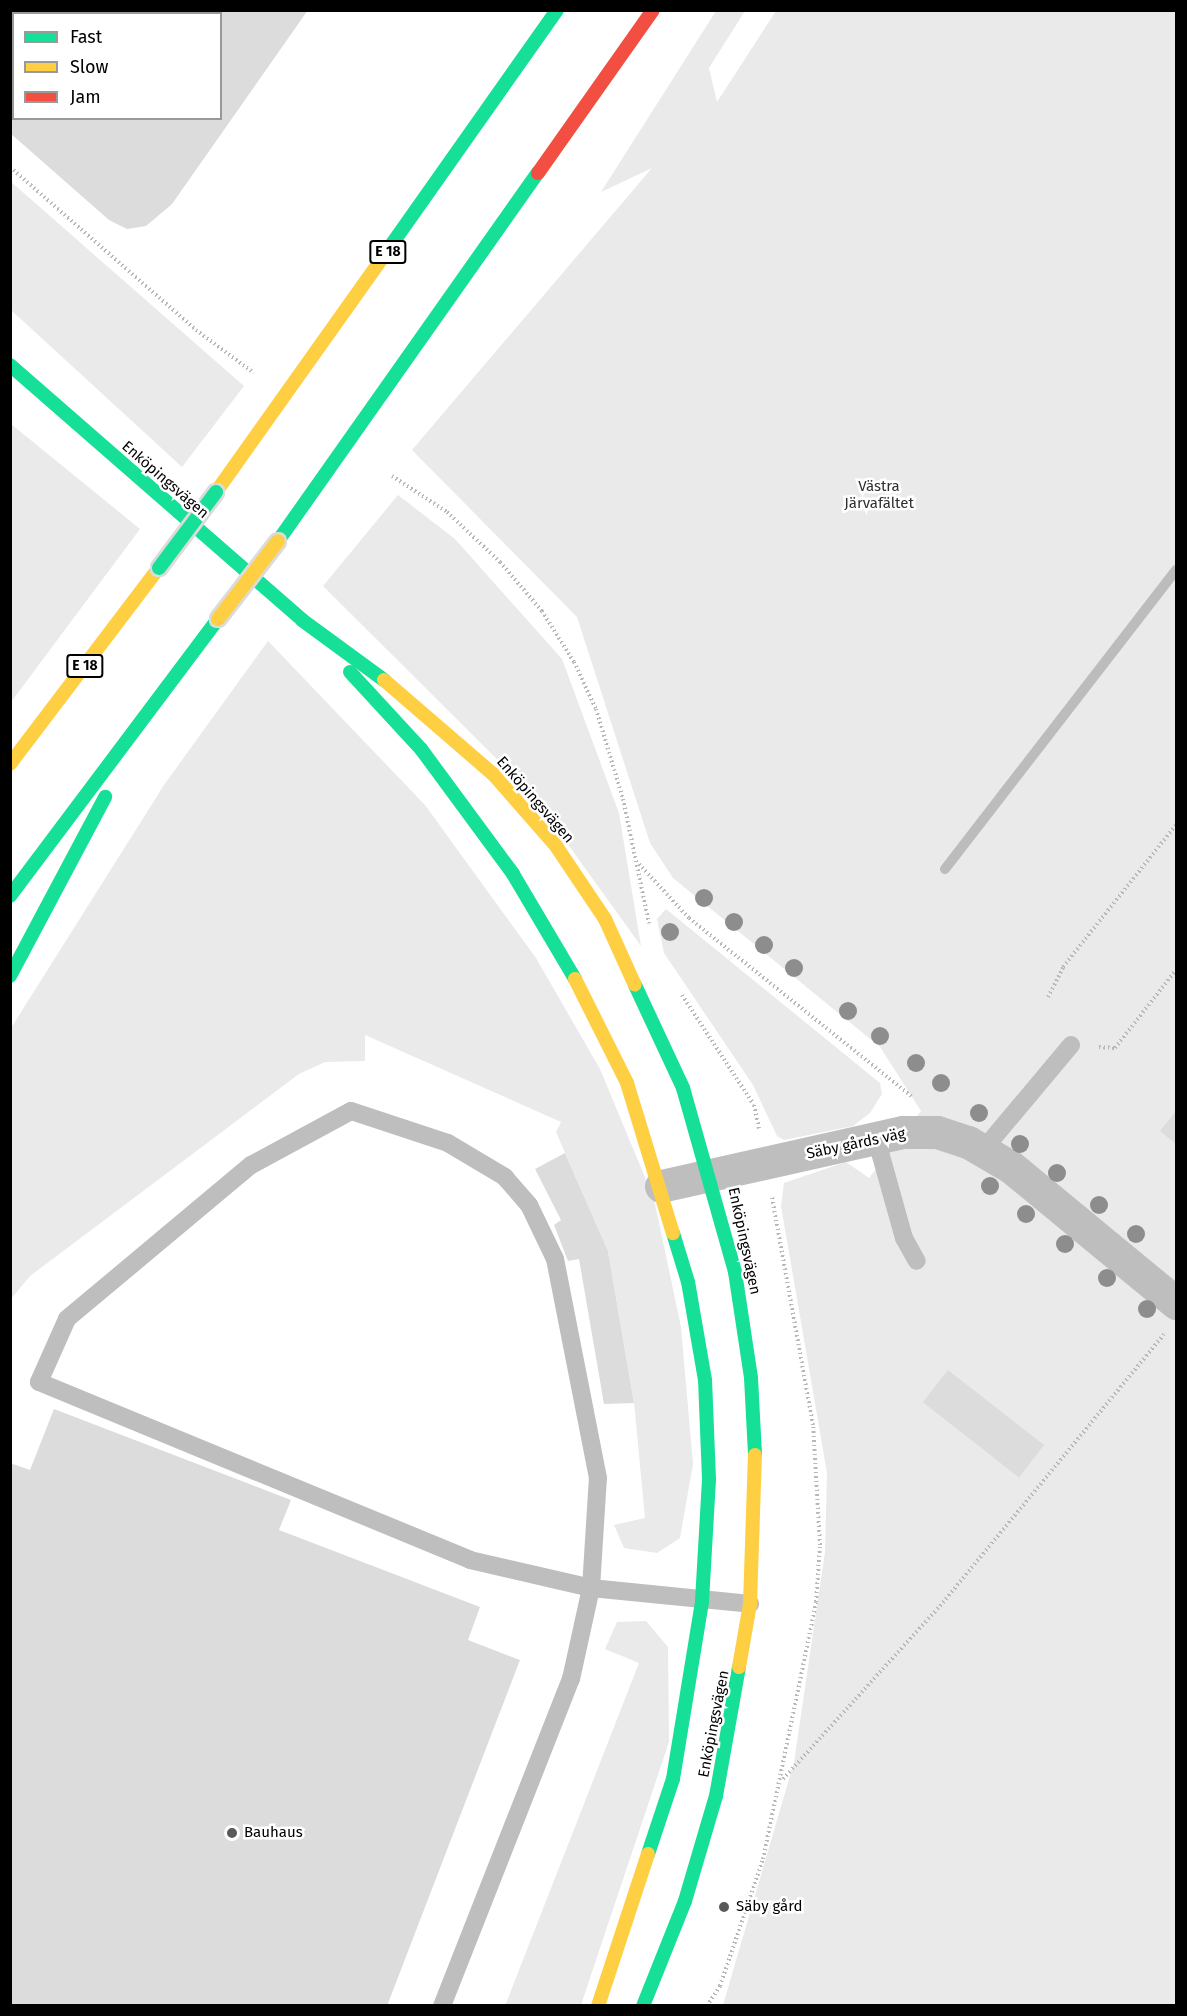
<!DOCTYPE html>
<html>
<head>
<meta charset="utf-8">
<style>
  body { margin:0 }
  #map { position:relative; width:1187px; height:2016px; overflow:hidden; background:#fff; font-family:"Fira Sans",sans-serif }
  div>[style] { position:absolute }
  .green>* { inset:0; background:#eaeaea }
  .stream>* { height:10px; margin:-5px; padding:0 5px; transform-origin:5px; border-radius:5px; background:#bcbcbc }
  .building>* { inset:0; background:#dcdcdc; transform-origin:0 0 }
  .path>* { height:4px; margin-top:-2px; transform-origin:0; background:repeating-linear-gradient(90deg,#b8b8b8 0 1.5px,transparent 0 4.5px) }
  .lane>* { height:18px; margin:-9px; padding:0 9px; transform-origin:9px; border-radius:9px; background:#bebebe }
  .street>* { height:33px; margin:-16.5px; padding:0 16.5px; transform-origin:16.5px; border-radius:16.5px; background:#bebebe }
  .fast>* { height:14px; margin:-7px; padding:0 7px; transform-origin:7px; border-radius:7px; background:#16e098 }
  .slow>* { height:14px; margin:-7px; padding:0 7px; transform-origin:7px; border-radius:7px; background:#ffcf43 }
  .jam>* { height:14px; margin:-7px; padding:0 7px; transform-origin:7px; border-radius:7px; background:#f24e42 }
  .bridges { filter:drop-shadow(2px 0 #dbdbdb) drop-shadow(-2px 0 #dbdbdb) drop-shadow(0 2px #dbdbdb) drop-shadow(0 -2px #dbdbdb) }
  .fast-bridge>* { height:14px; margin:-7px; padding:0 7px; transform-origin:7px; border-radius:7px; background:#16e098 }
  .slow-bridge>* { height:14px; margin:-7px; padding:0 7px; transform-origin:7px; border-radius:7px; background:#ffcf43 }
  .trees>* { width:18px; height:18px; margin:-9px; border-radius:50%; background:#8d8d8d }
  .dots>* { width:16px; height:16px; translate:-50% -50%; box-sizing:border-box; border:3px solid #fff; border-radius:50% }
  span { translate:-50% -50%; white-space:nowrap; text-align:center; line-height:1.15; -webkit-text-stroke:5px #fff; paint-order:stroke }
  .shield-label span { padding:2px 4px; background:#fff; border:2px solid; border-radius:4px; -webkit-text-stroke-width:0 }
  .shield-label { font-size:14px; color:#000; font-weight:700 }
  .street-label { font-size:15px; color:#000 }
  .park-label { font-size:15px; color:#2f2f2f }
  .poi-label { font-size:15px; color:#000 }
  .left { translate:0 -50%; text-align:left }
  .frame { position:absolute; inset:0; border:12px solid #000; pointer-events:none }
  .legend { position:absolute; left:12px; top:12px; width:210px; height:108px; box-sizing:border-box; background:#fff; border:2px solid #999; margin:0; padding:8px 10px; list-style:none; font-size:18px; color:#000 }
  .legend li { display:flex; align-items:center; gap:12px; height:30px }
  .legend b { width:30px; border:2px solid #999 }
</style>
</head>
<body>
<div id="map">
  <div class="green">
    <div style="clip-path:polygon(716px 11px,745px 11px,709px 68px,717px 102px,776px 11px,1176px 11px,1176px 2005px,723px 2005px,794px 1762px,825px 1552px,827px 1473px,781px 1206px,784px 1183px,846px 1162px,869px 1178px,921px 1111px,880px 1047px,673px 878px,650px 843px,577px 617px,412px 450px,652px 168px,601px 192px)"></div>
    <div style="clip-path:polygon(10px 181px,244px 386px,182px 467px,11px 310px)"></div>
    <div style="clip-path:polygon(11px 424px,140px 529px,11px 702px)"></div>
    <div style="clip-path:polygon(398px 495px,455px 539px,562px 659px,619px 813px,641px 946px,531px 793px,323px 586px)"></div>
    <div style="clip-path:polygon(268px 641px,425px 805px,536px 958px,600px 1069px,654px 1199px,681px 1327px,693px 1464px,680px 1538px,657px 1553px,624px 1548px,614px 1525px,645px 1518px,634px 1402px,608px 1251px,556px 1132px,561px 1122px,365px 1035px,365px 1061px,325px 1062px,299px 1074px,30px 1276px,11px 1299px,11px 1028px,164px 785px)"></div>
    <div style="clip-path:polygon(666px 909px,880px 1083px,882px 1094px,870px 1113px,853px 1126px,784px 1140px,777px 1136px,753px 1085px,664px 953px,657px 919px)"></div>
    <div style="clip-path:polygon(646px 1621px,668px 1647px,669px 1742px,581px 2005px,505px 2006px,639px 1663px,605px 1649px,617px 1622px)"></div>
  </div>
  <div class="stream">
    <div style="left:945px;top:869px;width:378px;rotate:-52.3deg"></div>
  </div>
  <div class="building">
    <div style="clip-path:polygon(evenodd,10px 10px,308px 10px,172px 204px,146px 226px,127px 229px,109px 220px,10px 133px,10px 10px,14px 14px,220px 14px,220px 118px,14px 118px,14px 14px)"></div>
    <div style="clip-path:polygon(1176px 1111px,1176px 1144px,1160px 1131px)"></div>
    <div style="clip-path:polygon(565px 1153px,608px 1251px,634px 1403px,604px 1404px,579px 1259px,568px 1261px,554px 1225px,561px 1220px,535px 1169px)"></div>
    <div style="left:948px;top:1370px;width:122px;height:41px;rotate:38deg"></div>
    <div style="clip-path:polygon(54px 1409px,291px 1500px,279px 1530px,480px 1607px,468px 1640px,520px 1660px,387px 2006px,10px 2006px,10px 1463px,30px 1470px)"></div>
  </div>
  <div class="path">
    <div style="left:10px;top:167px;width:247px;rotate:41.2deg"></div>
    <div style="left:196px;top:330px;width:72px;rotate:36.6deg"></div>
    <div style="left:392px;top:476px;width:66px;rotate:33.2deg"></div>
    <div style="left:447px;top:512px;width:73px;rotate:43.3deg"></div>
    <div style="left:500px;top:562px;width:65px;rotate:49.4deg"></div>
    <div style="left:542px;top:611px;width:60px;rotate:57.9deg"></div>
    <div style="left:574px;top:662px;width:52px;rotate:64.9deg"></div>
    <div style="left:596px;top:709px;width:94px;rotate:73.3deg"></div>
    <div style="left:623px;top:799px;width:127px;rotate:78.2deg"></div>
    <div style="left:639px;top:864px;width:74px;rotate:47.2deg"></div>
    <div style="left:689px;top:918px;width:285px;rotate:38.7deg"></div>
    <div style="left:682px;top:995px;width:131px;rotate:56.8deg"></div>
    <div style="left:754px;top:1105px;width:24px;rotate:78deg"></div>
    <div style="left:1048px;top:997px;width:34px;rotate:-63deg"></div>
    <div style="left:1063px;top:967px;width:181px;rotate:-51.5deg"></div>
    <div style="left:1099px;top:1047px;width:16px;rotate:4deg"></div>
    <div style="left:1115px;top:1048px;width:99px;rotate:-52deg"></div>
    <div style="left:783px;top:1779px;width:234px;rotate:-47.8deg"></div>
    <div style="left:940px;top:1606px;width:352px;rotate:-50.5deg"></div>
    <div style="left:707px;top:2006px;width:24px;rotate:-57deg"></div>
    <div style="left:720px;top:1986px;width:134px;rotate:-71.3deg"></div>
    <div style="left:763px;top:1859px;width:262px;rotate:-78.3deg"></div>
    <div style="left:816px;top:1602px;width:57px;rotate:-86deg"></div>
    <div style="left:820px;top:1545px;width:120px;rotate:-93.3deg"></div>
    <div style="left:813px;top:1425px;width:232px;rotate:-100.2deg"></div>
  </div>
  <div class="lane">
    <div style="left:876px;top:1138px;width:104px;rotate:74.4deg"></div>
    <div style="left:904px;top:1238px;width:26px;rotate:61deg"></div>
    <div style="left:983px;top:1150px;width:137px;rotate:-50deg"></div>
    <div style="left:442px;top:2006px;width:352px;rotate:-68.5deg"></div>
    <div style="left:571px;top:1679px;width:93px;rotate:-77.6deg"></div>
    <div style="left:591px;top:1588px;width:110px;rotate:-86.4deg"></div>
    <div style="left:598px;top:1478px;width:223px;rotate:-101.1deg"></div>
    <div style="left:555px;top:1259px;width:60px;rotate:-115.7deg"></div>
    <div style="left:529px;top:1205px;width:37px;rotate:-131deg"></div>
    <div style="left:505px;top:1177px;width:66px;rotate:-149.2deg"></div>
    <div style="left:448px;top:1143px;width:102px;rotate:-161.7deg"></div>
    <div style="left:351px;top:1111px;width:114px;rotate:151.6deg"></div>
    <div style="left:251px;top:1165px;width:240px;rotate:140.1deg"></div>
    <div style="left:67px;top:1319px;width:69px;rotate:114deg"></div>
    <div style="left:39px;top:1382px;width:466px;rotate:22.4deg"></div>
    <div style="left:470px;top:1560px;width:124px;rotate:13deg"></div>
    <div style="left:591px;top:1588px;width:160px;rotate:5.7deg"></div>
  </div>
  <div class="street">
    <div style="left:661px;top:1186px;width:248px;rotate:-12.6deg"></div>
    <div style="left:903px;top:1132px;width:34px"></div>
    <div style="left:937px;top:1132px;width:33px;rotate:18deg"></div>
    <div style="left:968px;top:1142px;width:50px;rotate:30.2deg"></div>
    <div style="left:1011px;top:1167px;width:214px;rotate:39.5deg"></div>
  </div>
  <div class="fast">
    <div style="left:387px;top:251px;width:295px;rotate:-54.8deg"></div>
    <div style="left:10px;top:365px;width:388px;rotate:41.1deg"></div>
    <div style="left:302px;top:620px;width:102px;rotate:36.2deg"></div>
    <div style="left:278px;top:541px;width:451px;rotate:-54.8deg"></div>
    <div style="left:350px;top:672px;width:105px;rotate:47.3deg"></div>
    <div style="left:421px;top:749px;width:155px;rotate:53.6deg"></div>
    <div style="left:513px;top:874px;width:122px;rotate:59.4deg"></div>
    <div style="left:10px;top:896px;width:346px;rotate:-53.1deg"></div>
    <div style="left:10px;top:976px;width:203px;rotate:-62deg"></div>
    <div style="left:635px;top:985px;width:114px;rotate:65deg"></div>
    <div style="left:683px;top:1088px;width:191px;rotate:74.2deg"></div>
    <div style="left:735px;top:1272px;width:107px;rotate:81.4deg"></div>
    <div style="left:751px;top:1378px;width:77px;rotate:87deg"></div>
    <div style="left:648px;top:1854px;width:79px;rotate:-71.6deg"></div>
    <div style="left:673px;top:1779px;width:180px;rotate:-80.7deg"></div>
    <div style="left:702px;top:1601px;width:122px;rotate:-86.7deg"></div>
    <div style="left:709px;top:1479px;width:99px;rotate:-92.3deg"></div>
    <div style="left:705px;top:1380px;width:99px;rotate:-99.8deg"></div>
    <div style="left:688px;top:1282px;width:51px;rotate:-107deg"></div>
    <div style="left:643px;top:2006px;width:113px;rotate:-68.2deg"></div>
    <div style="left:685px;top:1901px;width:109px;rotate:-73.6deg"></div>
    <div style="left:716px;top:1796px;width:131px;rotate:-79.9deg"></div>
  </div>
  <div class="slow">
    <div style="left:216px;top:492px;width:296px;rotate:-54.6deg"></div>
    <div style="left:384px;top:680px;width:144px;rotate:40.8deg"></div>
    <div style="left:493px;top:774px;width:96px;rotate:48.8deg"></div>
    <div style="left:556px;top:846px;width:88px;rotate:56.1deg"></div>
    <div style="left:605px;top:919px;width:72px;rotate:65.6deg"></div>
    <div style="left:10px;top:764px;width:246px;rotate:-52.8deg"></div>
    <div style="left:575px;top:979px;width:116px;rotate:63.4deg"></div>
    <div style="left:627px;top:1083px;width:157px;rotate:73deg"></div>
    <div style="left:739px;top:1667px;width:64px;rotate:-80.1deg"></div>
    <div style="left:750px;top:1604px;width:149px;rotate:-88.1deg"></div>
    <div style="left:598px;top:2006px;width:160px;rotate:-71.8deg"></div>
  </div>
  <div class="jam">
    <div style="left:538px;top:173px;width:199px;rotate:-54.8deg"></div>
  </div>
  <div class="bridges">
    <div class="fast-bridge">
      <div style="left:159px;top:568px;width:95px;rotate:-53.1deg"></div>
    </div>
    <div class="slow-bridge">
      <div style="left:218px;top:619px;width:98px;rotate:-52.4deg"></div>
    </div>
  </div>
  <div class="trees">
    <div style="left:704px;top:898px"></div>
    <div style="left:734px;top:922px"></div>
    <div style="left:670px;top:932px"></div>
    <div style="left:764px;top:945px"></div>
    <div style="left:794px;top:968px"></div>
    <div style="left:848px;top:1011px"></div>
    <div style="left:880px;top:1036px"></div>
    <div style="left:916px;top:1063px"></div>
    <div style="left:941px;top:1083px"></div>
    <div style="left:979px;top:1113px"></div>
    <div style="left:1020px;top:1144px"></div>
    <div style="left:1057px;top:1173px"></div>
    <div style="left:990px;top:1186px"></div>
    <div style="left:1099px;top:1205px"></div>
    <div style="left:1026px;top:1214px"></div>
    <div style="left:1136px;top:1234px"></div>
    <div style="left:1065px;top:1244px"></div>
    <div style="left:1107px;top:1278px"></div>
    <div style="left:1147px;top:1309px"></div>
  </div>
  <div class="dots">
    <div style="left:232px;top:1833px;background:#595959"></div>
    <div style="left:724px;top:1907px;background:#595959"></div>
  </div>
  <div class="shield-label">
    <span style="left:388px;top:252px">E 18</span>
    <span style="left:85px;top:666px">E 18</span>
  </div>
  <div class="street-label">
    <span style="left:165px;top:480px;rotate:41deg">Enköpingsvägen</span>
    <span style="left:535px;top:800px;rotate:49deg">Enköpingsvägen</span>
    <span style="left:856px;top:1144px;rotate:-12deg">Säby gårds väg</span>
    <span style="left:744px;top:1241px;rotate:78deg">Enköpingsvägen</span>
    <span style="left:714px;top:1724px;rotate:-79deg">Enköpingsvägen</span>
  </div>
  <div class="park-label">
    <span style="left:879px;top:495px">Västra<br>Järvafältet</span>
  </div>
  <div class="poi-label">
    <span class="left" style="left:244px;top:1833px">Bauhaus</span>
    <span class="left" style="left:736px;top:1907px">Säby gård</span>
  </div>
  <div class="frame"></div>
  <ul class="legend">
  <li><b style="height:8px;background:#16e098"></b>Fast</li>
  <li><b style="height:8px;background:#ffcf43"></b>Slow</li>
  <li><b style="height:8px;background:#f24e42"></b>Jam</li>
  </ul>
</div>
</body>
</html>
